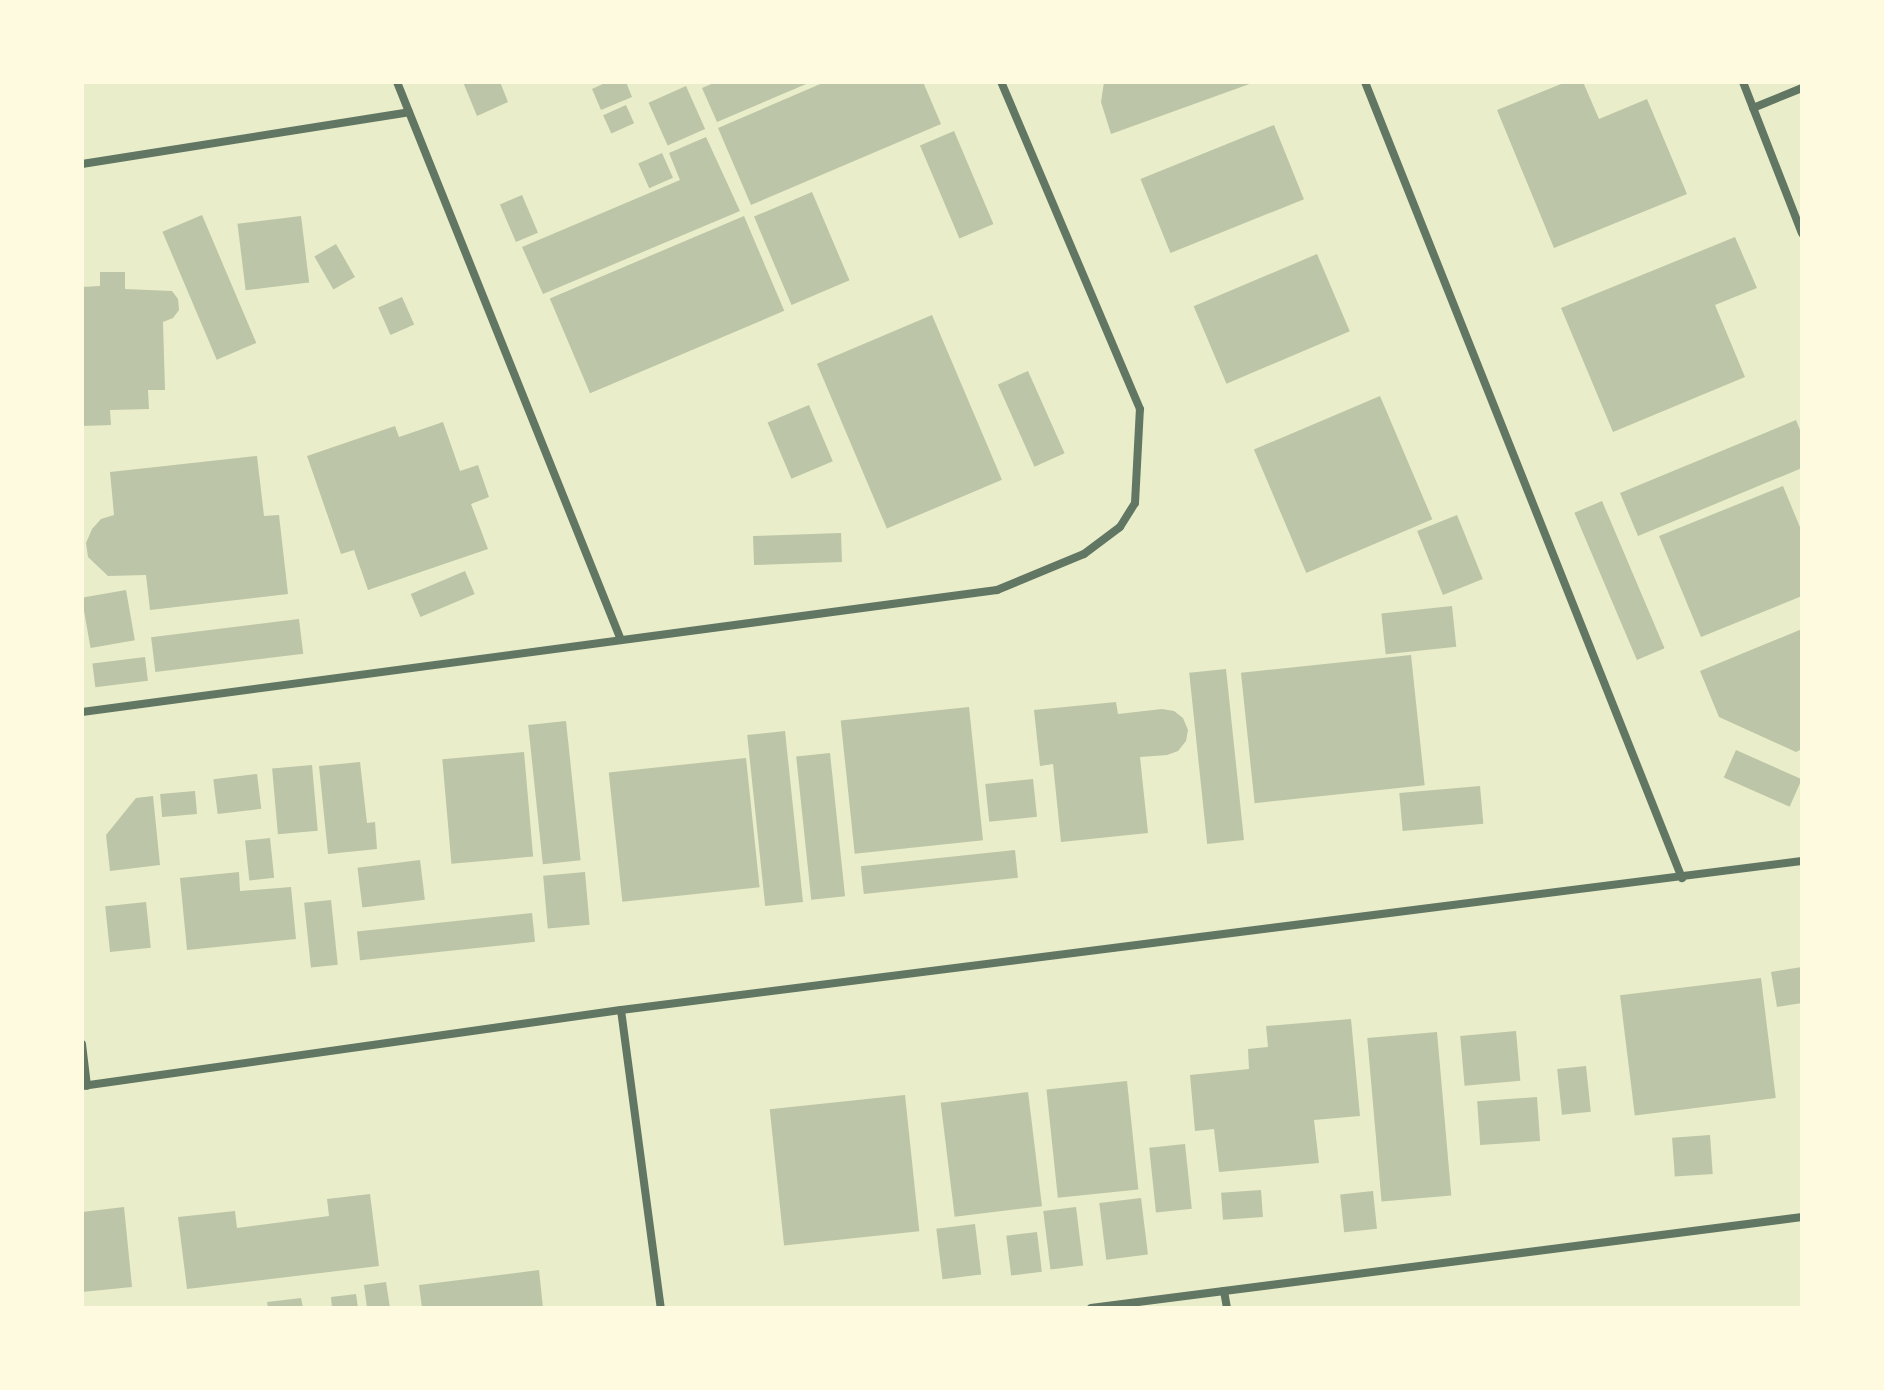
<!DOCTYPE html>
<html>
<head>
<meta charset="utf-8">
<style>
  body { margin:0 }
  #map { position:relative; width:1884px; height:1390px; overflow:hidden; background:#e9edc9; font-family:"Archivo Narrow",sans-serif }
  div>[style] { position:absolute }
  .building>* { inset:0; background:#bcc5a7; transform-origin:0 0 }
  .minor>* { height:8px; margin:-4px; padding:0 4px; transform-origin:4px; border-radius:4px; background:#617663 }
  span { translate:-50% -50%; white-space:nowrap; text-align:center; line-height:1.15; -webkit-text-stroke:6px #fefae0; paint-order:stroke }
  .frame { position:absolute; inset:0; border:84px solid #fefae0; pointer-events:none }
</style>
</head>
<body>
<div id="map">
  <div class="building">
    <div style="clip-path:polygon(463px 82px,500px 82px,508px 102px,477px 116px)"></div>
    <div style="clip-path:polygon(607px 82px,626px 82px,632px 97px,601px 110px,592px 89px)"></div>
    <div style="clip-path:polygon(716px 82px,811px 82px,717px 122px,702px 88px)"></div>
    <div style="clip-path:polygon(825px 82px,923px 82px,941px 124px,751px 205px,718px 128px)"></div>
    <div style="clip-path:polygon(1104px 82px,1255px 82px,1111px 134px,1101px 102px)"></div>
    <div style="clip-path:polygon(1566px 82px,1583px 82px,1599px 119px,1647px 99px,1687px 194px,1554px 248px,1497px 110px)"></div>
    <div style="left:686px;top:86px;width:47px;height:41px;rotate:66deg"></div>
    <div style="left:626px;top:105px;width:20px;height:25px;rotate:66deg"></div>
    <div style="left:1274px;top:125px;width:80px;height:144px;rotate:68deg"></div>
    <div style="left:954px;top:131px;width:101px;height:37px;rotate:67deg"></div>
    <div style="clip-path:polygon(706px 137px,740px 211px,543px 294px,522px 247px,680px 180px,669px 153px)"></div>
    <div style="left:662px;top:153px;width:27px;height:26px;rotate:66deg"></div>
    <div style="left:812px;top:192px;width:96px;height:63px;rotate:67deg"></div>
    <div style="left:522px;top:195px;width:41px;height:24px;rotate:67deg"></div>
    <div style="left:202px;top:215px;width:139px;height:43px;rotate:67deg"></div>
    <div style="left:301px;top:216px;width:67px;height:64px;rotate:83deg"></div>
    <div style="left:744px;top:216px;width:103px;height:211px;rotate:67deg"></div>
    <div style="clip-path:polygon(1735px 237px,1757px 288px,1715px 305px,1745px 377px,1613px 432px,1561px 308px)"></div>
    <div style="left:336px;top:244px;width:38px;height:25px;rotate:60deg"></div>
    <div style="left:1317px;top:254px;width:84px;height:134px;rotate:67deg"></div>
    <div style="clip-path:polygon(100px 272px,125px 272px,125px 289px,172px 291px,178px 299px,179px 310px,173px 318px,163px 322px,165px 390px,148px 390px,149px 409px,110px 410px,111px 425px,82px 426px,82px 287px,100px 286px)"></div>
    <div style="left:402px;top:297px;width:30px;height:26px;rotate:66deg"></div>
    <div style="left:932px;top:315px;width:179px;height:125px;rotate:67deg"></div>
    <div style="left:1028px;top:371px;width:90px;height:33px;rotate:66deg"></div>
    <div style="left:1380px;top:396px;width:134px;height:137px;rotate:67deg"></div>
    <div style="left:809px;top:405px;width:61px;height:45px;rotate:67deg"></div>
    <div style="clip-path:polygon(1796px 420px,1802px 435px,1802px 468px,1638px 536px,1620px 493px)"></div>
    <div style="clip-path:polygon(443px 422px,460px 471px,478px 465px,489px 497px,471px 504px,488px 549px,368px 590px,354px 550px,341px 554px,307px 456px,395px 426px,399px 437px)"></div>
    <div style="clip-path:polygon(257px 456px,264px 516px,279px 515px,288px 594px,150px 610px,146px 575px,108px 576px,88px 557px,86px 543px,92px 529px,101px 519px,114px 515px,110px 472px)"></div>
    <div style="clip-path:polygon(1783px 486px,1802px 532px,1802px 596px,1701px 637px,1659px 536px)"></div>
    <div style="left:1602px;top:501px;width:160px;height:30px;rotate:67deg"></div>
    <div style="left:1457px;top:515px;width:69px;height:43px;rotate:68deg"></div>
    <div style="left:841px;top:533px;width:29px;height:88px;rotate:88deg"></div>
    <div style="left:465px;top:571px;width:25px;height:59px;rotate:67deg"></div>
    <div style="left:126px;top:590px;width:51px;height:45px;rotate:80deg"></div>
    <div style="left:1452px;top:606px;width:41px;height:71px;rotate:84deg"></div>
    <div style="left:299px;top:619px;width:35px;height:149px;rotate:83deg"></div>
    <div style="clip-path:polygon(1802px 629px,1802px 749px,1796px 752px,1719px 717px,1700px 671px)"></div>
    <div style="left:1411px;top:655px;width:131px;height:171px;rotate:84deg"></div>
    <div style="left:145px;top:657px;width:24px;height:53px;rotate:83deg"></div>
    <div style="left:1226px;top:669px;width:172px;height:37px;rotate:84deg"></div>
    <div style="clip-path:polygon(1116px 702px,1118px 714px,1162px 709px,1174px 711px,1183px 718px,1188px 730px,1186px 741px,1178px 751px,1167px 755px,1140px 757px,1148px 833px,1061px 842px,1053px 764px,1040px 766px,1034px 710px)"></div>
    <div style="left:969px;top:707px;width:134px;height:129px;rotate:84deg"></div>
    <div style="left:566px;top:721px;width:140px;height:38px;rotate:84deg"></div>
    <div style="left:785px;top:731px;width:172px;height:38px;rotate:84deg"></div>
    <div style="left:1736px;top:750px;width:72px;height:30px;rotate:24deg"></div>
    <div style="left:524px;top:752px;width:105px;height:82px;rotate:85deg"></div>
    <div style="left:830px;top:753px;width:144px;height:34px;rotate:84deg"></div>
    <div style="left:746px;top:758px;width:130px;height:138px;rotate:84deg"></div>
    <div style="clip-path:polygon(360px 762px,367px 823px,375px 822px,377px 849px,328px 854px,319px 766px)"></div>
    <div style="left:312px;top:765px;width:66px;height:40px;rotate:85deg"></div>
    <div style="left:257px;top:774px;width:35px;height:44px;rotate:83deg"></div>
    <div style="left:1033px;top:779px;width:38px;height:48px;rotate:84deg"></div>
    <div style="left:1480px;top:786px;width:38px;height:81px;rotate:85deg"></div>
    <div style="left:195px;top:791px;width:23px;height:35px;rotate:85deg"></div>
    <div style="clip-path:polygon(153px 796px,160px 865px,110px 871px,106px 835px,136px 798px)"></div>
    <div style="left:270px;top:838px;width:40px;height:25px;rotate:84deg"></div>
    <div style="left:1015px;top:850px;width:28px;height:155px;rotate:84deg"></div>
    <div style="left:420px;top:860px;width:40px;height:63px;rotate:83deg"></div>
    <div style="clip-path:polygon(239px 872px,240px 891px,291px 887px,296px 939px,187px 950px,180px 878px)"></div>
    <div style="left:585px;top:872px;width:53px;height:42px;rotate:85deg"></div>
    <div style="left:331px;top:900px;width:65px;height:27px;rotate:84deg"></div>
    <div style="left:146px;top:902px;width:46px;height:41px;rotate:84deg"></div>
    <div style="left:532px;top:913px;width:29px;height:176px;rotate:84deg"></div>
    <div style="clip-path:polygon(1802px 967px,1802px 1003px,1777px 1007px,1771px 972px)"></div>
    <div style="left:1761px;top:978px;width:121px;height:142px;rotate:83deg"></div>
    <div style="clip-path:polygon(1351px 1019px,1360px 1116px,1314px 1120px,1319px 1163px,1219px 1172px,1214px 1129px,1195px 1131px,1190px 1075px,1249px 1069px,1248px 1049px,1268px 1047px,1266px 1026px)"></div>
    <div style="left:1516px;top:1031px;width:50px;height:56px;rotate:85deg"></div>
    <div style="left:1437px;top:1032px;width:164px;height:70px;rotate:85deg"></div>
    <div style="left:1586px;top:1066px;width:46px;height:29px;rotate:84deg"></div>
    <div style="left:1127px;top:1081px;width:109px;height:81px;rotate:84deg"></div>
    <div style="left:1028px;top:1092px;width:115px;height:88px;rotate:83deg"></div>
    <div style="left:905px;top:1095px;width:137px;height:136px;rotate:84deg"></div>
    <div style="left:1537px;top:1097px;width:44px;height:60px;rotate:86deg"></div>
    <div style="left:1710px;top:1135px;width:39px;height:38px;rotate:86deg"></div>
    <div style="left:1185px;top:1144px;width:65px;height:36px;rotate:84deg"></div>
    <div style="left:1261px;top:1190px;width:27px;height:40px;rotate:86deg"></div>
    <div style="left:1373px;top:1191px;width:38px;height:33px;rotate:84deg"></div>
    <div style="clip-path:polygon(370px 1194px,379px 1266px,187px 1289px,178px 1217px,235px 1211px,237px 1228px,329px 1216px,327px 1199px)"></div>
    <div style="left:1141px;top:1198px;width:57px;height:42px;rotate:83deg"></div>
    <div style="clip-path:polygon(124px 1207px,132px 1287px,82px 1292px,82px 1212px)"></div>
    <div style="left:1076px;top:1207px;width:59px;height:33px;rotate:83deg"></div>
    <div style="left:975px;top:1224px;width:51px;height:39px;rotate:83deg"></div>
    <div style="left:1037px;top:1232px;width:40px;height:31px;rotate:83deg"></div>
    <div style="clip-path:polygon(539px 1270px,543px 1308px,422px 1308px,419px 1285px)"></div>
    <div style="clip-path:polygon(386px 1282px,390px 1308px,367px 1308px,364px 1285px)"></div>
    <div style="clip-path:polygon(356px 1294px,358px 1308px,332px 1308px,331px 1297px)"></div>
    <div style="clip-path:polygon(301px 1298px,303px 1308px,268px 1308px,267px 1302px)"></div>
  </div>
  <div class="minor">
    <div style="left:397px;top:82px;width:601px;rotate:68.13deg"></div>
    <div style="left:1365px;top:82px;width:857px;rotate:68.29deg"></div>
    <div style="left:1743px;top:82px;width:162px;rotate:68.7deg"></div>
    <div style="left:1753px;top:108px;width:53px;rotate:-22.2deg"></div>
    <div style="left:82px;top:164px;width:331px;rotate:-9deg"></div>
    <div style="left:82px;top:712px;width:923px;rotate:-7.59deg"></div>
    <div style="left:997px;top:590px;width:94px;rotate:-22.5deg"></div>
    <div style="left:1084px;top:554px;width:45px;rotate:-36.9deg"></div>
    <div style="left:1120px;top:527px;width:28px;rotate:-58deg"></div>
    <div style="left:1135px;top:503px;width:94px;rotate:-87deg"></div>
    <div style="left:1140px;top:409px;width:355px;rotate:-113deg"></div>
    <div style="left:621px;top:1010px;width:301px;rotate:82.4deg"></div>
    <div style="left:82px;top:1044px;width:42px;rotate:83.2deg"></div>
    <div style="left:82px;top:1086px;width:544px;rotate:-8.03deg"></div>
    <div style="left:621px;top:1010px;width:1190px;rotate:-7.19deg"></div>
    <div style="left:1224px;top:1291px;width:17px;rotate:80deg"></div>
    <div style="left:1091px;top:1308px;width:717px;rotate:-7.29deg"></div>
  </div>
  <div class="frame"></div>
</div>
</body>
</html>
